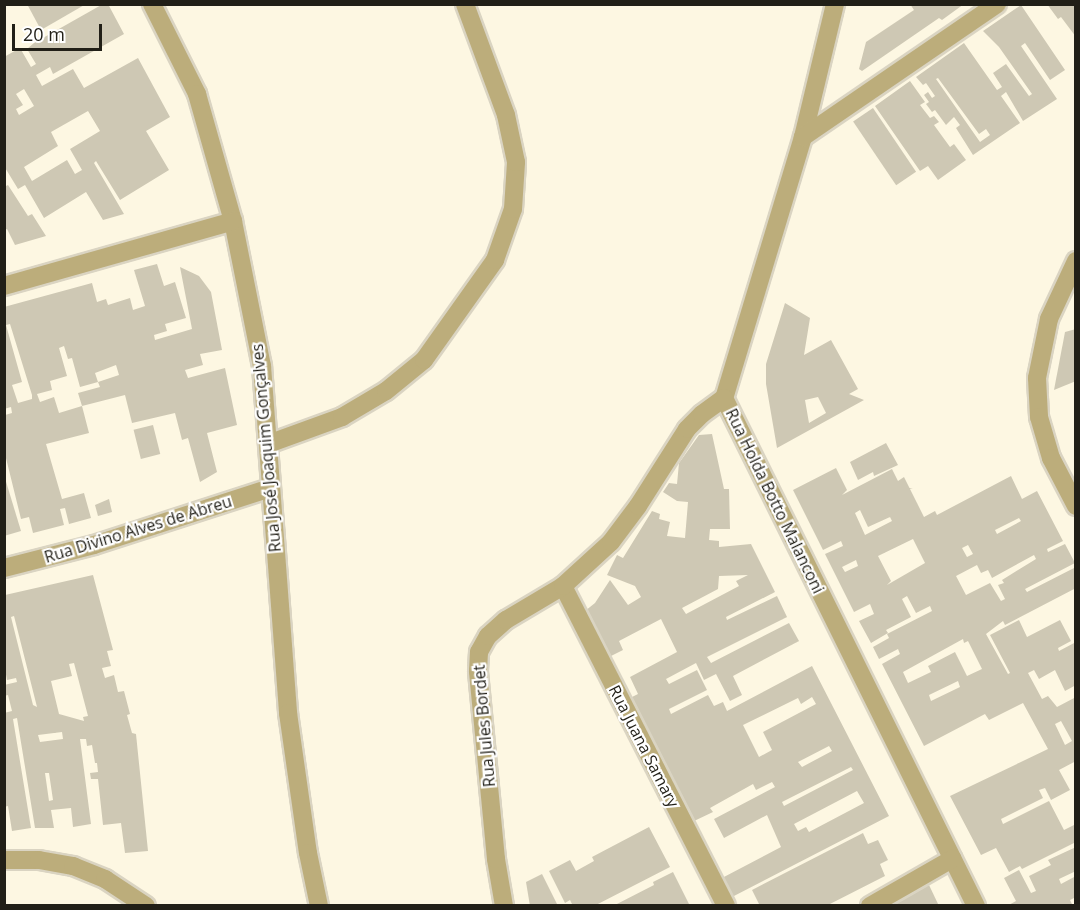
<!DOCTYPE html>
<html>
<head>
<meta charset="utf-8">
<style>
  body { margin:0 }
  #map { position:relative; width:1080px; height:910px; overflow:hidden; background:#fdf7e2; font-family:"Open Sans",sans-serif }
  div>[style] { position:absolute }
  .building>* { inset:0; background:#cec8b4; transform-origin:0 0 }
  .roads { filter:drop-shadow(2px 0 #dad4c2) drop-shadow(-2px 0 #dad4c2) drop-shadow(0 2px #dad4c2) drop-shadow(0 -2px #dad4c2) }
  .minor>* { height:18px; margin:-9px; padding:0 9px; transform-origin:9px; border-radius:9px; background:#bcad7b }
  span { translate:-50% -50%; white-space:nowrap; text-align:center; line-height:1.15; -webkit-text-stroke:4.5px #fff; paint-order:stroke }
  .street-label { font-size:16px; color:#211f17 }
  .frame { position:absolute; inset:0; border:6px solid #211f17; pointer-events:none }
  .scale { position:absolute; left:12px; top:24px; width:90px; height:27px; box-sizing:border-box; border:3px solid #211f17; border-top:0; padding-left:8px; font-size:18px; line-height:21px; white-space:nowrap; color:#211f17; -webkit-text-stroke:4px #fff; paint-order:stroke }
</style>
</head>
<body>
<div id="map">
  <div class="building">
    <div style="clip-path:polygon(27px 4px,86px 4px,41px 30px)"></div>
    <div style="clip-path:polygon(evenodd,103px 4px,108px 4px,124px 34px,53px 74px,50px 67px,36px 75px,42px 86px,73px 69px,84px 88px,138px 58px,170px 117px,146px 131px,169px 170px,120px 200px,96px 161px,94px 163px,124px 214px,103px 220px,86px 192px,44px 218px,25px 185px,18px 189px,4px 166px,4px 57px,20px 48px,31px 67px,36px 64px,27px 49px,34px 43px,103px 4px,24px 89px,34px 106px,19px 115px,16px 109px,23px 105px,16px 94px,24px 89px,103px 4px,88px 111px,100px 131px,70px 149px,82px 170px,75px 174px,67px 160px,32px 181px,24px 167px,58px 146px,51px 132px,88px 111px)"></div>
    <div style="clip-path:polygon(910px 4px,964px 4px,942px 20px,939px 18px,862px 71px,859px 69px,866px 42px,914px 10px)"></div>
    <div style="clip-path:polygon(1047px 4px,1076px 4px,1076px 37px,1061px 17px,1058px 19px)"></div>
    <div style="clip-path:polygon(evenodd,1021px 5px,1065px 70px,1050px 80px,1025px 43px,1021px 46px,1057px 99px,1023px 121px,1006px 92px,1001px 96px,1020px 123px,973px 155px,956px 128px,960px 125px,954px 117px,946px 125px,935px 110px,932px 112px,926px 104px,929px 102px,924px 95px,928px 92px,932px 98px,935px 96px,926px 83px,923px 85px,916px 77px,964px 43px,997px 90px,1002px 87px,993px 73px,1006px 64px,1029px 96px,1032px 94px,999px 47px,983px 31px,1021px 5px,938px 78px,979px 134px,986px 129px,990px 135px,980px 142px,936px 79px,938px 78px)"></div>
    <div style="clip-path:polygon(910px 81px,925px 102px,920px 105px,930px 118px,934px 116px,939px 122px,934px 125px,950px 147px,954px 144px,966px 160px,938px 180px,928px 166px,920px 171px,875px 106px)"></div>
    <div style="left:873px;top:108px;width:77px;height:24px;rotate:56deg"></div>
    <div style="clip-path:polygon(8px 185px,28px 216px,32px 214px,46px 236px,15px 245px,7px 229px,4px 230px,4px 187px)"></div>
    <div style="clip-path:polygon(evenodd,157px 264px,164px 286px,175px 282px,186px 318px,165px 324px,167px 331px,154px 335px,155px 340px,192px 329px,180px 267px,199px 276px,211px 292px,222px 350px,200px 354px,203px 365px,185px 370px,188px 378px,225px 368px,237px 425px,207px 433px,217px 472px,200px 482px,188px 438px,182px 440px,175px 413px,132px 423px,125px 395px,82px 406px,78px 393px,100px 387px,98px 382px,80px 387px,72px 358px,68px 359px,64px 346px,59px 348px,67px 376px,50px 381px,52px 390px,37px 394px,40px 402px,54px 397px,59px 413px,82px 406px,89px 433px,46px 444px,62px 499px,84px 493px,91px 518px,69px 524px,65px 508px,60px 509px,64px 525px,33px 533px,29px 517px,21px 519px,5px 454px,5px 415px,12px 413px,11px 407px,4px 409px,4px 307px,92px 283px,97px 302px,106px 299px,108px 305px,130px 298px,133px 310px,145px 306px,134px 270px,157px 264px,10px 324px,32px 395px,32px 399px,18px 403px,12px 385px,22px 382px,6px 325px,10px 324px,157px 264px,116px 365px,119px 375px,98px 382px,95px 373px,116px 365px)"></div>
    <div style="clip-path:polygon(evenodd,785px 303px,810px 318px,804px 355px,831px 340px,858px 389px,849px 394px,864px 400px,777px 448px,766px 384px,766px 364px,785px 303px,818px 397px,826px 413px,809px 423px,805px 400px,818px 397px)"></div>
    <div style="clip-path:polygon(1076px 329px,1076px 381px,1054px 390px,1065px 332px)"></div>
    <div style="left:153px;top:425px;width:30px;height:20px;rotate:76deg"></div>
    <div style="clip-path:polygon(evenodd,712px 434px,724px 489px,729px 489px,730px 529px,710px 529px,709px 540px,719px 541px,719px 547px,751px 544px,775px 592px,726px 617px,727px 620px,777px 596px,787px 617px,707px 657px,711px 663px,789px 623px,799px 641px,733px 676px,742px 695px,730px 701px,716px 674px,704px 680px,696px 663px,666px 679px,669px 684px,697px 670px,707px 690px,669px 709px,671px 714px,708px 695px,714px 706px,723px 702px,727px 711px,812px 666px,889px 816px,732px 897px,722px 878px,781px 847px,767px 815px,724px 838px,714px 819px,775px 787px,772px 782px,756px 790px,753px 784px,710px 808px,713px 812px,692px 822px,628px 699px,638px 694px,630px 677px,677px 652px,661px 619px,619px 641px,623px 650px,611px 656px,606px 647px,603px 649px,585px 611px,595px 603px,610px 580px,628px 605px,641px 597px,635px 586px,607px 575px,617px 555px,623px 558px,652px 511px,660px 514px,659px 519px,670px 522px,667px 536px,685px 538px,688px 502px,677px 501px,663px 492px,669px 483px,677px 484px,679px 463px,699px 435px,712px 434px,748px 575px,736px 581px,739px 586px,686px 614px,682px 608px,718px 589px,719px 576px,748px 575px,712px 434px,812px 697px,816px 704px,763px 732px,772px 750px,759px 757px,743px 725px,798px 698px,801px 704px,812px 697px,712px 434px,829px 746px,832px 751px,802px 767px,798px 762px,829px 746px,712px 434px,851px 767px,853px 770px,784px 806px,782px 802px,851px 767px,712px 434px,857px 791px,864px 803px,809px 832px,806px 827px,798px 831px,794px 824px,857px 791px)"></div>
    <div style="clip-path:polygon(886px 443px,898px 465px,874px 476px,873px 472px,858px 480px,850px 462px)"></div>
    <div style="clip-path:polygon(evenodd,836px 468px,847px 490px,842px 495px,892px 469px,898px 481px,904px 477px,924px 517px,935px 511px,937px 515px,1011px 476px,1022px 499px,1037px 491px,1063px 541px,1047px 549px,1048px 552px,1065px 544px,1075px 563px,1025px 589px,1027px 592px,1076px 567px,1076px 588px,1005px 625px,1003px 621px,986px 634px,1008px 674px,1010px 673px,990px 635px,1019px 620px,1027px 637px,1060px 620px,1071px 641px,1058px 648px,1059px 651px,1076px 642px,1076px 685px,1065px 691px,1055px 670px,1039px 679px,1034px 670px,1028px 673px,1042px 699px,1048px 696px,1057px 707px,1076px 697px,1076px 761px,1059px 770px,1070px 790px,1051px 800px,1045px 788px,1039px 790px,1043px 798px,1001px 819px,1003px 824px,1049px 801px,1064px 830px,1076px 824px,1076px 842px,1022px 869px,1020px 866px,1009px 872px,996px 848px,981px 855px,950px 796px,1048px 749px,1023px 703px,989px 720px,985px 714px,924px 746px,882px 664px,900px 654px,898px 649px,879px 659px,873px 647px,889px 638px,887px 634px,932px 611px,930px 606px,916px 613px,907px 596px,902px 599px,911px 617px,886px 630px,888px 633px,871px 643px,859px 621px,874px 614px,870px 604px,854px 612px,825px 554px,843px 546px,841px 541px,823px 550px,793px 490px,836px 468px,860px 510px,868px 527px,890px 517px,892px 521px,865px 535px,855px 513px,860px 510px,836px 468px,1019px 518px,1021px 521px,997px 534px,995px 530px,1019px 518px,836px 468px,913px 539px,925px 563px,887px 585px,891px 581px,878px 556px,913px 539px,836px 468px,968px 545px,973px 554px,967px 557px,962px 548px,968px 545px,836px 468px,1034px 555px,1036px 559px,1002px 580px,1004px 583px,998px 585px,1005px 599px,1001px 601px,990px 583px,966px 595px,956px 576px,977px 565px,981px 573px,988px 570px,992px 578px,1034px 555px,836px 468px,856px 560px,858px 566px,845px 572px,842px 567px,856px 560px,836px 468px,963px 639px,964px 643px,968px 641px,982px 669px,967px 676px,955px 652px,928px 666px,931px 672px,908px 683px,903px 672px,963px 639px,836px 468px,958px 681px,960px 687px,931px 701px,929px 695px,958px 681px,836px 468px,1061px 721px,1072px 741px,1065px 745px,1055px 724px,1061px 721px)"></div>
    <div style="clip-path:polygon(4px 475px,21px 531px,4px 536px)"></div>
    <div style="clip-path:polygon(109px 499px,112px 512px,98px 516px,95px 505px)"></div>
    <div style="clip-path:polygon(evenodd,93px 575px,113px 650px,107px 651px,111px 666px,102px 668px,105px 678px,114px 675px,118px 692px,124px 691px,130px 714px,127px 715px,132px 733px,136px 734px,148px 851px,125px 853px,121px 823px,103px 825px,98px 779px,91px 779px,90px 773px,98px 772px,97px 763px,95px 763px,92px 745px,87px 746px,86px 739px,80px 739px,91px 824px,73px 827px,71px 808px,51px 810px,54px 828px,35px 828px,17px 718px,13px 719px,31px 828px,12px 831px,8px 806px,4px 807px,4px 713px,12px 711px,8px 695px,4px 696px,4px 685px,17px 682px,16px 678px,7px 680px,5px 669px,5px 595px,93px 575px,14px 616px,37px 707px,33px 705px,11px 617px,14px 616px,93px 575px,74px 663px,88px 716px,83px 717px,84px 721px,59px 714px,51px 681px,72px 676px,69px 664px,74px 663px,93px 575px,62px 732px,63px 739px,40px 742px,38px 735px,62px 732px,93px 575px,45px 773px,49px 773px,53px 800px,49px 801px,45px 773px)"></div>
    <div style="clip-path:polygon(649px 827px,670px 867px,594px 906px,573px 906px,570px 900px,565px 903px,549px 871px,570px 860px,576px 871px,594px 861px,592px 857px)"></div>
    <div style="clip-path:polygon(863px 833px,868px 844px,878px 840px,888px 860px,880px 864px,885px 876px,826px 906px,760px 906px,752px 890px)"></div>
    <div style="clip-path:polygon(1076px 847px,1076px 871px,1059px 879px,1061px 884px,1076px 876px,1076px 897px,1070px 900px,1073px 906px,1007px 906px,1016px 901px,1004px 878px,1019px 870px,1031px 893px,1036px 891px,1029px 876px,1051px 865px,1048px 860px)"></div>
    <div style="clip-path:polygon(673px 872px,690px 906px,613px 906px,654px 885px,653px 882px)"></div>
    <div style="clip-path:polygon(542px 874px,558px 906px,530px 906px,526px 882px)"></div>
    <div style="clip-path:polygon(929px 885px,939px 906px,890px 906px)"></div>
  </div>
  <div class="roads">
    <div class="minor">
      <div style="left:152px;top:4px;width:101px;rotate:63.4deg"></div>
      <div style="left:197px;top:94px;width:132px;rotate:74.2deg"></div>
      <div style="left:233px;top:221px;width:148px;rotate:78.7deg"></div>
      <div style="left:262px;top:366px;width:348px;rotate:85.7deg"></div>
      <div style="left:288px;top:713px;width:141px;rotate:81.9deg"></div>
      <div style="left:308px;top:853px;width:54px;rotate:78.3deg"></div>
      <div style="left:835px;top:4px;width:137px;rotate:103.5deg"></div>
      <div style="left:803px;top:137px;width:273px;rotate:106.8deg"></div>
      <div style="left:724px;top:398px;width:567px;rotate:63.62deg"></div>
      <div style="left:803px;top:137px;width:235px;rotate:-34.4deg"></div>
      <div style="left:1076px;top:261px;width:64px;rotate:115deg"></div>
      <div style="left:1049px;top:319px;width:60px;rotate:101.5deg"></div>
      <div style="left:1037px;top:378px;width:39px;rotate:87deg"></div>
      <div style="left:1039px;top:417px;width:43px;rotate:73.7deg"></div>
      <div style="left:1051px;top:458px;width:54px;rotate:62.5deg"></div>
      <div style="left:4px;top:286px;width:238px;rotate:-15.8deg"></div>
      <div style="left:268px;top:444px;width:79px;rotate:-20deg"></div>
      <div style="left:342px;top:417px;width:51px;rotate:-30.6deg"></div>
      <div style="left:386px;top:391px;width:49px;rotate:-39.2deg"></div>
      <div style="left:424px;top:360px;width:123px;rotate:-54.6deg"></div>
      <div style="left:495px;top:260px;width:54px;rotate:-70.6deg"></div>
      <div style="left:513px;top:209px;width:47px;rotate:-86.3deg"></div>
      <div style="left:516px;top:162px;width:48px;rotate:-102deg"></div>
      <div style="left:506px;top:115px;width:118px;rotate:-110.3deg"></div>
      <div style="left:4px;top:568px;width:93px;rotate:-14.3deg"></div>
      <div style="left:94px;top:545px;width:185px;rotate:-17.9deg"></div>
      <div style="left:563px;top:586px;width:359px;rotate:63deg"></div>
      <div style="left:4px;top:860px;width:35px"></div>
      <div style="left:39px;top:860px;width:35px;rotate:10deg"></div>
      <div style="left:73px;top:866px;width:35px;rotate:22deg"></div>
      <div style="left:105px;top:879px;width:49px;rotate:33.4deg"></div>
      <div style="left:504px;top:906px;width:48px;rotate:-99.7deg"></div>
      <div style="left:496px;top:859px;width:189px;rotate:-95.5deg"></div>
      <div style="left:478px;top:671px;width:19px;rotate:-87deg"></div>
      <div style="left:479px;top:652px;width:18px;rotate:-61deg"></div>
      <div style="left:488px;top:636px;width:24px;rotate:-42deg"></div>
      <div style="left:506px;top:620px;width:66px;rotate:-30.8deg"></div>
      <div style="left:563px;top:586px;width:65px;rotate:-42.5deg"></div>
      <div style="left:611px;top:542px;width:45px;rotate:-53.1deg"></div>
      <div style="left:638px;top:506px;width:91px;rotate:-57.5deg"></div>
      <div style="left:687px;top:429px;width:21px;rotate:-45deg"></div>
      <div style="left:702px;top:414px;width:27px;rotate:-36deg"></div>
      <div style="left:870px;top:906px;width:95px;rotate:-29.8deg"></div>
    </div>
  </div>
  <div class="street-label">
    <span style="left:266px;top:448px;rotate:-95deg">Rua José Joaquim Gonçalves</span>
    <span style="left:775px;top:501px;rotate:64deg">Rua Holda Botto Malanconi</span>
    <span style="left:138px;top:529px;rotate:-17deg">Rua Divino Alves de Abreu</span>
    <span style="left:484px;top:726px;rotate:-95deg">Rua Jules Bordet</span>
    <span style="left:644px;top:746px;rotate:63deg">Rua Juana Samary</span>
  </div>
  <div class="frame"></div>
  <div class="scale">20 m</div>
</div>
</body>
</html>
